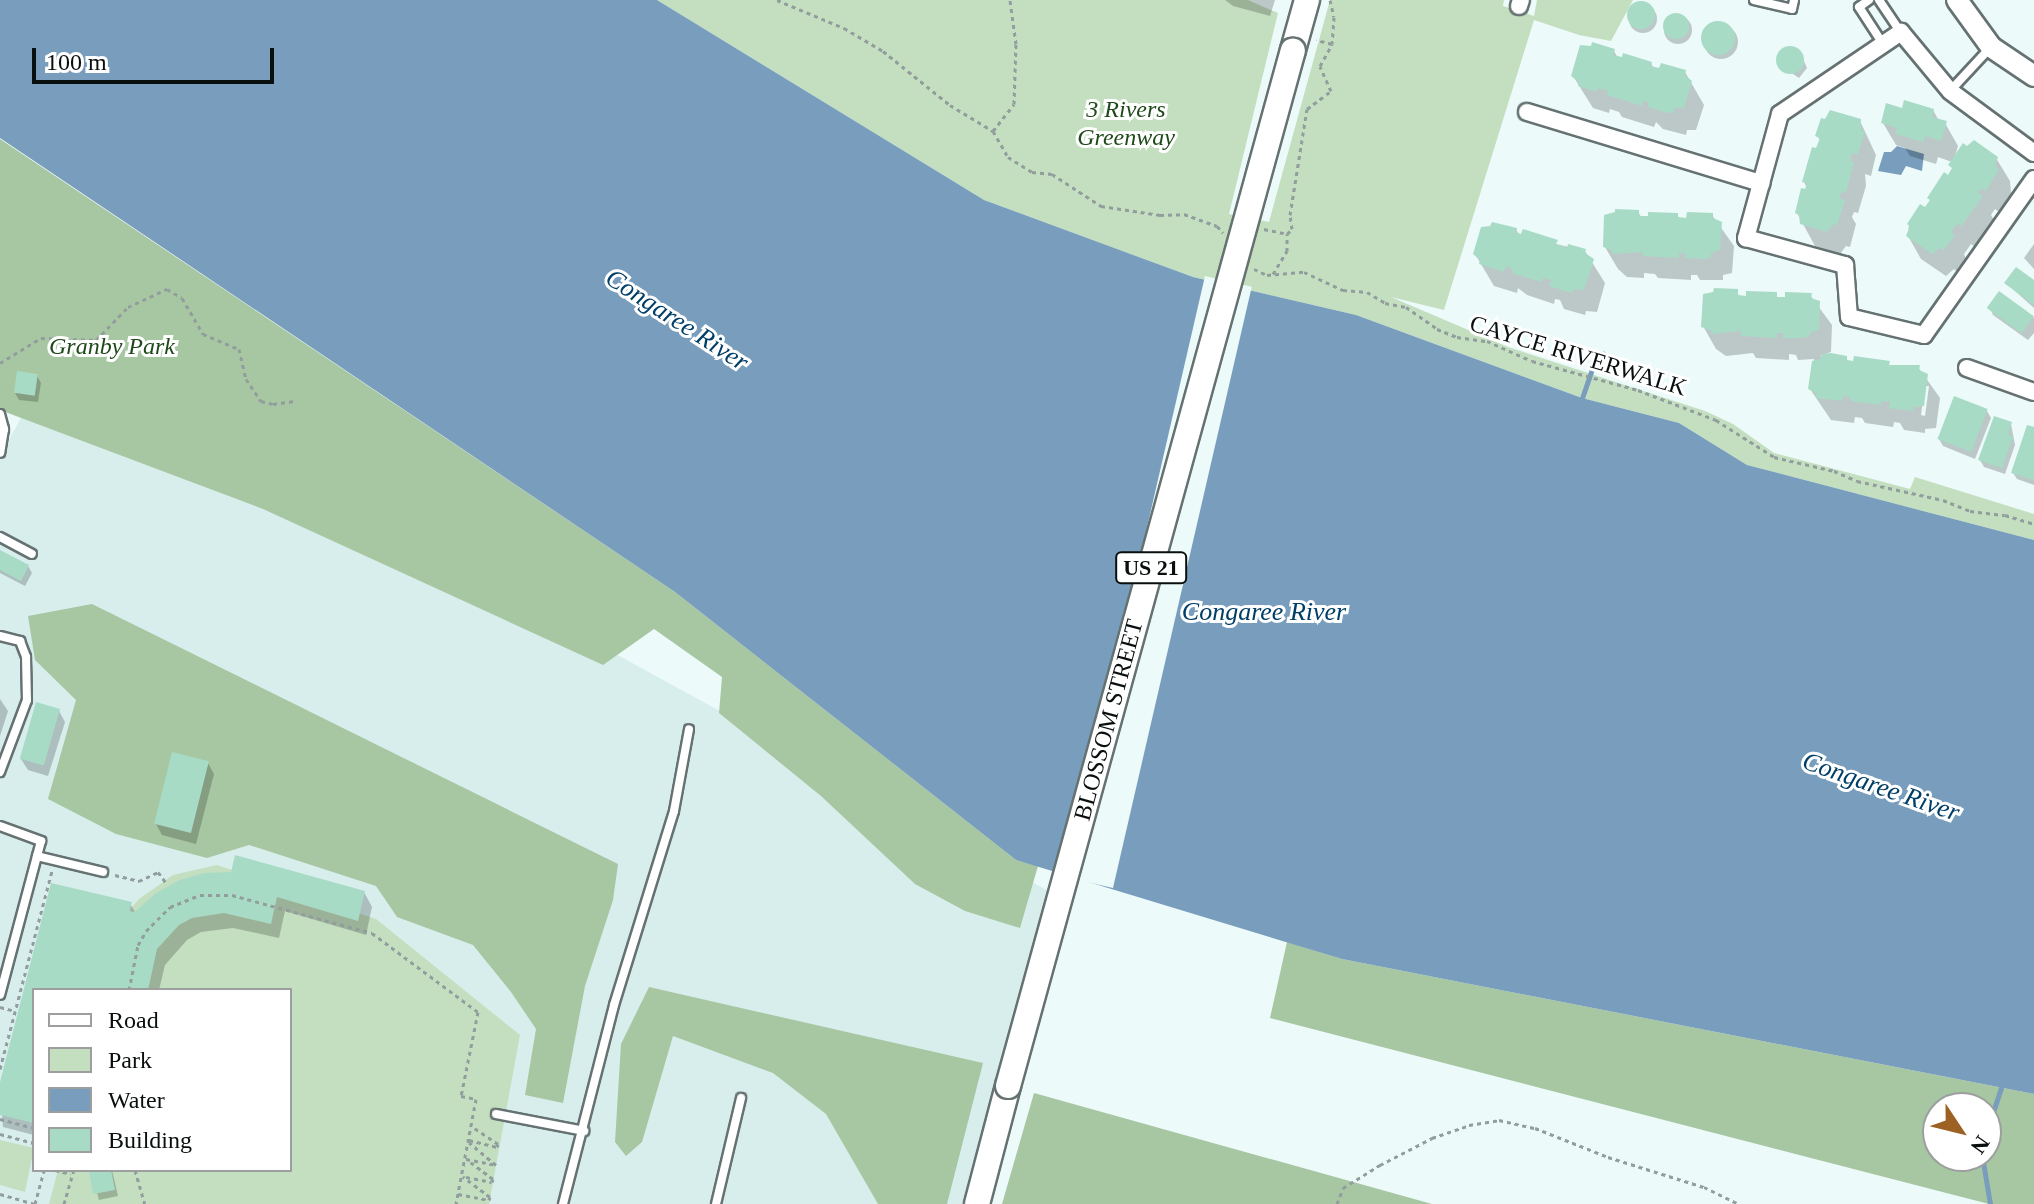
<!DOCTYPE html>
<html>
<head>
<meta charset="utf-8">
<style>
  body { margin:0 }
  #map { position:relative; width:2034px; height:1204px; overflow:hidden; background:#ecfafa; font-family:"Times New Roman",serif }
  div>[style] { position:absolute }
  .built>* { inset:0; background:#d7eeed }
  .green>* { inset:0; background:#c3dfbf }
  .forest>* { inset:0; background:#a7c6a2 }
  .water>* { inset:0; background:#799dbc }
  .pier>* { inset:0; background:#ecfafa; transform-origin:0 0 }
  .shadow>* { inset:0; background:#0003 }
  .round { border-radius:50% }
  .stream>* { height:5px; margin:-2.5px; padding:0 2.5px; transform-origin:2.5px; border-radius:2.5px; background:#799dbc }
  .building>* { inset:0; background:#a8dbc6; transform-origin:0 0 }
  .path>* { height:3px; margin-top:-1.5px; transform-origin:0; background:repeating-linear-gradient(90deg,#929d9d 0 4px,transparent 0 8px) }
  .roads { filter:drop-shadow(2px 0 #667272) drop-shadow(-2px 0 #667272) drop-shadow(0 2px #667272) drop-shadow(0 -2px #667272) }
  .service>* { height:8px; margin:-4px; padding:0 4px; transform-origin:4px; border-radius:4px; background:#fff }
  .minor>* { height:16px; margin:-8px; padding:0 8px; transform-origin:8px; border-radius:8px; background:#fff }
  .tertiary>* { height:20px; margin:-10px; padding:0 10px; transform-origin:10px; border-radius:10px; background:#fff }
  .primary>* { height:24px; margin:-12px; padding:0 12px; transform-origin:12px; border-radius:12px; background:#fff }
  .bridges { filter:drop-shadow(2px 0 #667272) drop-shadow(-2px 0 #667272) drop-shadow(0 2px #667272) drop-shadow(0 -2px #667272) }
  .primary-bridge>* { height:24px; margin:-12px; padding:0 12px; transform-origin:12px; border-radius:12px; background:#fff }
  span { translate:-50% -50%; white-space:nowrap; text-align:center; line-height:1.15; -webkit-text-stroke:6px #fff; paint-order:stroke }
  .shield-label span { padding:2px 6px; background:#fff; border:2px solid; border-radius:6px; -webkit-text-stroke-width:0 }
  .shield-label { font-size:22px; color:#090e0e; font-weight:700 }
  .park-label { font-size:24px; color:#1e4919; font-style:italic }
  .street-label { font-size:24px; color:#090e0e }
  .water-label { font-size:26px; color:#003e67; font-style:italic }
  .legend { position:absolute; left:32px; top:988px; width:260px; height:184px; box-sizing:border-box; background:#fff; border:2px solid #9d9f9f; margin:0; padding:10px 14px; list-style:none; font-size:24px; color:#090e0e }
  .legend li { display:flex; align-items:center; gap:16px; height:40px }
  .legend b { width:40px; border:2px solid #9d9f9f }
  .north { position:absolute; left:1922px; top:1092px; width:80px; height:80px; box-sizing:border-box; background:#fff; border:2px solid #9d9f9f; border-radius:50%; rotate:125deg; font-size:22px; font-weight:700; line-height:32px; text-align:center; color:#090e0e }
  .north::after { content:''; display:block; margin:auto; width:28px; height:36px; background:#9d6223; clip-path:polygon(50% 0,100% 100%,50% 72%,0 100%) }
  .scale { position:absolute; left:32px; top:48px; width:242px; height:36px; box-sizing:border-box; border:4px solid #090e0e; border-top:0; padding-left:10px; font-size:24px; line-height:28px; white-space:nowrap; color:#090e0e; -webkit-text-stroke:6px #fff; paint-order:stroke }
</style>
</head>
<body>
<div id="map">
  <div class="built">
    <div style="clip-path:polygon(evenodd,59px 349px,1052px 893px,973px 1204px,0 1204px,0 456px,59px 349px,34px 990px,290px 990px,290px 1170px,34px 1170px,34px 990px)"></div>
  </div>
  <div class="green">
    <div style="clip-path:polygon(657px 0,1248px 0,1278px 13px,1229px 214px,1269px 222px,1330px 0,1504px 0,1503px 6px,1534px 16px,1537px 0,1633px 0,1611px 41px,1579px 35px,1534px 20px,1444px 310px,1391px 297px,1508px 347px,1705px 411px,1733px 424px,1774px 453px,1910px 489px,1915px 477px,2034px 514px,2034px 540px,1747px 465px,1679px 423px,1582px 398px,1356px 315px,1193px 277px,984px 200px)"></div>
    <div style="clip-path:polygon(217px 865px,376px 919px,520px 1035px,489px 1204px,49px 1204px,58px 1170px,290px 1170px,290px 990px,103px 990px,132px 907px,139px 899px,173px 875px)"></div>
    <div style="clip-path:polygon(0 1140px,34px 1148px,25px 1192px,0 1185px)"></div>
  </div>
  <div class="forest">
    <div style="clip-path:polygon(0 139px,675px 592px,1016px 860px,1038px 866px,1020px 928px,965px 911px,915px 884px,821px 796px,719px 713px,722px 677px,654px 629px,603px 665px,263px 509px,0 410px)"></div>
    <div style="clip-path:polygon(92px 604px,618px 864px,613px 900px,585px 986px,563px 1103px,525px 1095px,536px 1029px,511px 992px,473px 945px,397px 917px,376px 886px,249px 845px,207px 858px,116px 834px,48px 799px,76px 700px,35px 660px,28px 616px)"></div>
    <div style="clip-path:polygon(evenodd,1287px 942px,1342px 959px,2034px 1094px,2034px 1204px,1989px 1204px,1270px 1018px,1287px 942px,1938px 1108px,1986px 1108px,1986px 1156px,1938px 1156px,1938px 1108px)"></div>
    <div style="clip-path:polygon(649px 987px,983px 1063px,947px 1204px,878px 1204px,826px 1114px,773px 1073px,673px 1036px,642px 1142px,626px 1156px,615px 1142px,621px 1044px)"></div>
    <div style="clip-path:polygon(1034px 1093px,1432px 1204px,1002px 1204px)"></div>
  </div>
  <div class="water">
    <div style="clip-path:polygon(0 0,657px 0,984px 200px,1193px 277px,1356px 315px,1582px 398px,1679px 423px,1747px 465px,2034px 540px,2034px 1094px,1342px 959px,1016px 860px,675px 592px,0 138px)"></div>
    <div style="clip-path:polygon(1897px 146px,1924px 154px,1922px 171px,1906px 166px,1901px 175px,1878px 171px,1884px 152px,1891px 152px)"></div>
  </div>
  <div class="pier">
    <div style="left:1205px;top:276px;width:48px;height:617px;rotate:13deg"></div>
  </div>
  <div class="shadow">
    <div style="clip-path:polygon(1225px 0,1275px 0,1270px 16px,1233px 6px)"></div>
    <div class="round" style="left:1629px;top:5px;width:28px;height:28px"></div>
    <div class="round" style="left:1664px;top:16px;width:28px;height:28px"></div>
    <div class="round" style="left:1704px;top:25px;width:34px;height:34px"></div>
    <div style="clip-path:polygon(1793px 48px,1800px 52px,1807px 68px,1799px 78px,1781px 66px,1779px 59px,1785px 49px)"></div>
    <div style="clip-path:polygon(1614px 51px,1618px 58px,1651px 63px,1654px 69px,1685px 72px,1704px 105px,1696px 130px,1687px 130px,1686px 135px,1663px 129px,1656px 122px,1654px 127px,1622px 117px,1619px 112px,1610px 109px,1609px 113px,1593px 108px,1573px 76px)"></div>
    <div style="clip-path:polygon(1903px 110px,1933px 110px,1939px 121px,1945px 123px,1958px 146px,1955px 156px,1996px 158px,2010px 181px,2011px 193px,1999px 212px,1995px 209px,1991px 215px,1994px 220px,1975px 247px,1971px 244px,1964px 254px,1966px 259px,1957px 272px,1954px 269px,1946px 276px,1921px 259px,1908px 236px,1909px 224px,1926px 210px,1953px 170px,1952px 162px,1938px 157px,1936px 164px,1910px 156px,1905px 148px,1896px 145px,1883px 123px)"></div>
    <div style="clip-path:polygon(1860px 121px,1876px 155px,1871px 176px,1865px 174px,1866px 186px,1858px 213px,1854px 212px,1852px 217px,1856px 224px,1850px 247px,1846px 246px,1840px 254px,1815px 246px,1797px 213px,1807px 188px,1804px 182px,1821px 141px,1817px 136px)"></div>
    <div style="clip-path:polygon(1638px 212px,1642px 218px,1677px 215px,1680px 219px,1712px 215px,1734px 246px,1732px 273px,1723px 275px,1723px 280px,1700px 280px,1697px 275px,1691px 275px,1691px 280px,1658px 278px,1655px 274px,1644px 273px,1644px 278px,1627px 277px,1618px 269px,1605px 247px)"></div>
    <div style="clip-path:polygon(1516px 229px,1519px 235px,1585px 251px,1605px 283px,1597px 312px,1586px 311px,1585px 315px,1564px 309px,1560px 300px,1555px 299px,1554px 304px,1527px 295px,1518px 288px,1517px 293px,1494px 286px,1475px 254px)"></div>
    <div style="clip-path:polygon(2034px 244px,2034px 269px,2024px 258px)"></div>
    <div style="clip-path:polygon(2034px 282px,2034px 308px,2006px 283px)"></div>
    <div style="clip-path:polygon(evenodd,1736px 291px,1740px 297px,1776px 294px,1778px 299px,1810px 295px,1832px 325px,1831px 352px,1820px 356px,1846px 358px,1849px 362px,1888px 363px,1891px 368px,1918px 367px,1940px 398px,1936px 428px,1925px 429px,1925px 433px,1904px 430px,1900px 423px,1894px 422px,1893px 427px,1865px 423px,1862px 418px,1855px 417px,1854px 423px,1831px 420px,1810px 389px,1814px 359px,1798px 360px,1796px 355px,1789px 354px,1789px 360px,1756px 358px,1753px 353px,1726px 356px,1716px 349px,1703px 326px,1736px 291px,1925px 386px,1929px 386px,1925px 416px,1921px 415px,1925px 386px)"></div>
    <div style="clip-path:polygon(2000px 294px,2034px 318px,2034px 333px,2028px 340px,1993px 315px,1990px 308px)"></div>
    <div style="clip-path:polygon(37px 376px,41px 383px,38px 402px,19px 400px,15px 393px)"></div>
    <div style="clip-path:polygon(1987px 411px,1991px 418px,1975px 459px,1943px 446px,1939px 439px)"></div>
    <div style="clip-path:polygon(2011px 424px,2015px 445px,2005px 474px,1984px 467px,1980px 460px)"></div>
    <div style="clip-path:polygon(2034px 430px,2034px 485px,2017px 479px,2013px 473px)"></div>
    <div style="clip-path:polygon(0 552px,28px 566px,32px 573px,25px 586px,0 573px)"></div>
    <div style="clip-path:polygon(0 699px,8px 711px,0 736px)"></div>
    <div style="clip-path:polygon(59px 711px,65px 722px,48px 776px,28px 770px,21px 759px)"></div>
    <div style="clip-path:polygon(208px 763px,214px 774px,196px 844px,162px 835px,156px 824px)"></div>
    <div style="clip-path:polygon(52px 885px,130px 903px,136px 914px,157px 895px,364px 892px,372px 907px,366px 935px,285px 911px,279px 938px,233px 928px,201px 932px,187px 940px,165px 965px,159px 990px,34px 990px,34px 1135px,3px 1127px,0 1090px)"></div>
    <div style="clip-path:polygon(91px 1170px,112px 1170px,118px 1196px,99px 1200px)"></div>
  </div>
  <div class="stream">
    <div style="left:1582px;top:398px;width:34px;rotate:-71deg"></div>
    <div style="left:1593px;top:366px;width:16px;rotate:-50deg"></div>
    <div style="left:1986px;top:1133px;width:47px;rotate:-71.6deg"></div>
    <div style="left:1982px;top:1156px;width:49px;rotate:80.5deg"></div>
  </div>
  <div class="building">
    <div class="round" style="left:1627px;top:1px;width:28px;height:28px"></div>
    <div class="round" style="left:1663px;top:13px;width:26px;height:26px"></div>
    <div class="round" style="left:1701px;top:21px;width:34px;height:34px"></div>
    <div style="clip-path:polygon(1592px 42px,1615px 49px,1613px 55px,1622px 57px,1623px 53px,1652px 62px,1651px 66px,1659px 68px,1661px 63px,1686px 70px,1685px 75px,1692px 81px,1684px 108px,1675px 108px,1673px 113px,1664px 112px,1648px 107px,1649px 102px,1643px 101px,1642px 106px,1607px 95px,1608px 91px,1598px 88px,1597px 92px,1578px 86px,1579px 82px,1571px 76px,1580px 45px,1591px 46px)"></div>
    <div class="round" style="left:1776px;top:46px;width:28px;height:28px"></div>
    <div style="clip-path:polygon(1904px 100px,1934px 109px,1932px 117px,1947px 121px,1941px 141px,1925px 136px,1923px 142px,1895px 134px,1897px 128px,1881px 123px,1886px 103px,1902px 108px)"></div>
    <div style="clip-path:polygon(1830px 110px,1861px 119px,1861px 130px,1865px 131px,1858px 154px,1852px 153px,1850px 161px,1854px 162px,1846px 192px,1842px 191px,1839px 198px,1845px 200px,1837px 225px,1833px 224px,1827px 232px,1800px 224px,1799px 215px,1795px 213px,1801px 188px,1805px 189px,1807px 183px,1802px 182px,1812px 147px,1816px 148px,1820px 138px,1815px 136px,1821px 118px,1825px 119px)"></div>
    <div style="clip-path:polygon(1974px 140px,1998px 157px,1995px 166px,1999px 169px,1986px 191px,1982px 188px,1978px 193px,1983px 196px,1961px 226px,1958px 223px,1951px 232px,1955px 235px,1944px 250px,1940px 248px,1932px 254px,1906px 236px,1910px 226px,1907px 224px,1920px 204px,1925px 207px,1930px 200px,1927px 198px,1944px 172px,1948px 175px,1952px 168px,1948px 165px,1963px 143px,1967px 146px)"></div>
    <div style="clip-path:polygon(1615px 209px,1639px 210px,1639px 216px,1648px 216px,1648px 212px,1678px 213px,1678px 217px,1686px 218px,1687px 212px,1713px 213px,1713px 218px,1722px 222px,1720px 250px,1711px 253px,1711px 258px,1702px 259px,1685px 258px,1685px 253px,1679px 253px,1679px 258px,1643px 256px,1643px 252px,1612px 254px,1612px 250px,1603px 247px,1604px 215px,1615px 212px)"></div>
    <div style="clip-path:polygon(1492px 222px,1517px 228px,1516px 232px,1521px 234px,1523px 229px,1558px 240px,1556px 244px,1567px 248px,1568px 244px,1586px 249px,1585px 253px,1594px 259px,1584px 290px,1574px 289px,1572px 293px,1549px 286px,1551px 280px,1543px 278px,1541px 282px,1512px 273px,1513px 269px,1506px 266px,1504px 272px,1479px 264px,1480px 260px,1473px 254px,1481px 227px,1490px 226px)"></div>
    <div style="clip-path:polygon(2016px 267px,2034px 280px,2034px 305px,2004px 283px)"></div>
    <div style="clip-path:polygon(1714px 288px,1738px 289px,1738px 295px,1746px 296px,1746px 291px,1777px 292px,1777px 297px,1785px 297px,1785px 292px,1812px 293px,1811px 298px,1820px 301px,1819px 330px,1810px 332px,1809px 337px,1800px 338px,1783px 338px,1784px 333px,1777px 333px,1777px 338px,1741px 336px,1741px 331px,1711px 334px,1711px 330px,1701px 327px,1703px 294px,1713px 292px)"></div>
    <div style="left:1999px;top:291px;width:43px;height:21px;rotate:36deg"></div>
    <div style="clip-path:polygon(1831px 353px,1847px 356px,1847px 360px,1853px 361px,1854px 356px,1890px 361px,1889px 365px,1920px 365px,1919px 370px,1928px 374px,1924px 406px,1913px 407px,1913px 411px,1889px 408px,1890px 402px,1881px 401px,1881px 405px,1850px 401px,1851px 397px,1843px 396px,1842px 401px,1816px 398px,1816px 393px,1808px 389px,1812px 361px,1821px 359px,1822px 354px)"></div>
    <div style="left:17px;top:371px;width:21px;height:22px;rotate:8deg"></div>
    <div style="left:1954px;top:396px;width:36px;height:46px;rotate:21deg"></div>
    <div style="clip-path:polygon(1994px 416px,2012px 422px,2008px 435px,2013px 437px,2002px 468px,1978px 460px)"></div>
    <div style="clip-path:polygon(2027px 425px,2034px 427px,2034px 480px,2011px 473px)"></div>
    <div style="clip-path:polygon(0 550px,29px 565px,21px 581px,0 570px)"></div>
    <div style="left:36px;top:702px;width:25px;height:59px;rotate:16deg"></div>
    <div style="left:172px;top:752px;width:38px;height:74px;rotate:14deg"></div>
    <div style="clip-path:polygon(235px 855px,365px 891px,358px 921px,277px 897px,271px 924px,224px 913px,192px 918px,179px 925px,157px 949px,148px 990px,34px 990px,34px 1123px,0 1115px,0 1082px,51px 883px,132px 902px,129px 911px,135px 912px,156px 893px,180px 880px,205px 873px,231px 872px)"></div>
    <div style="clip-path:polygon(89px 1170px,111px 1170px,115px 1190px,93px 1194px)"></div>
  </div>
  <div class="path">
    <div style="left:777px;top:0;width:73px;rotate:22.7deg"></div>
    <div style="left:844px;top:28px;width:45px;rotate:30.5deg"></div>
    <div style="left:883px;top:51px;width:86px;rotate:38.9deg"></div>
    <div style="left:950px;top:105px;width:50px;rotate:31.2deg"></div>
    <div style="left:993px;top:131px;width:30px;rotate:60deg"></div>
    <div style="left:1008px;top:157px;width:28px;rotate:32deg"></div>
    <div style="left:1032px;top:172px;width:20px;rotate:6deg"></div>
    <div style="left:1052px;top:174px;width:59px;rotate:33.1deg"></div>
    <div style="left:1101px;top:206px;width:60px;rotate:8.7deg"></div>
    <div style="left:1160px;top:215px;width:24px;rotate:-2deg"></div>
    <div style="left:1184px;top:214px;width:35px;rotate:20deg"></div>
    <div style="left:1217px;top:226px;width:9px;rotate:49deg"></div>
    <div style="left:1330px;top:0;width:17px;rotate:77deg"></div>
    <div style="left:1334px;top:17px;width:27px;rotate:94deg"></div>
    <div style="left:993px;top:131px;width:34px;rotate:-52deg"></div>
    <div style="left:1014px;top:104px;width:60px;rotate:-88.1deg"></div>
    <div style="left:1016px;top:44px;width:44px;rotate:-97.8deg"></div>
    <div style="left:1264px;top:229px;width:24px;rotate:12deg"></div>
    <div style="left:1287px;top:234px;width:7px;rotate:-45deg"></div>
    <div style="left:1292px;top:229px;width:14px;rotate:-98deg"></div>
    <div style="left:1290px;top:215px;width:107px;rotate:-80.9deg"></div>
    <div style="left:1307px;top:109px;width:30px;rotate:-37deg"></div>
    <div style="left:1331px;top:91px;width:27px;rotate:-114deg"></div>
    <div style="left:1320px;top:66px;width:25px;rotate:-61deg"></div>
    <div style="left:1332px;top:44px;width:16px;rotate:-165deg"></div>
    <div style="left:1254px;top:269px;width:14px;rotate:25deg"></div>
    <div style="left:1267px;top:275px;width:37px;rotate:-5deg"></div>
    <div style="left:1304px;top:272px;width:43px;rotate:24.8deg"></div>
    <div style="left:1343px;top:290px;width:24px;rotate:5deg"></div>
    <div style="left:1367px;top:292px;width:21px;rotate:31deg"></div>
    <div style="left:1385px;top:303px;width:21px;rotate:11deg"></div>
    <div style="left:1406px;top:307px;width:38px;rotate:35deg"></div>
    <div style="left:1437px;top:329px;width:22px;rotate:22deg"></div>
    <div style="left:1457px;top:337px;width:30px;rotate:8deg"></div>
    <div style="left:1487px;top:341px;width:49px;rotate:24deg"></div>
    <div style="left:1532px;top:361px;width:110px;rotate:15.3deg"></div>
    <div style="left:1638px;top:390px;width:84px;rotate:21deg"></div>
    <div style="left:1716px;top:420px;width:69px;rotate:32.5deg"></div>
    <div style="left:1774px;top:457px;width:62px;rotate:13.1deg"></div>
    <div style="left:1834px;top:471px;width:25px;rotate:23deg"></div>
    <div style="left:1857px;top:481px;width:88px;rotate:12.5deg"></div>
    <div style="left:1943px;top:500px;width:29px;rotate:22deg"></div>
    <div style="left:1970px;top:511px;width:35px;rotate:7deg"></div>
    <div style="left:2005px;top:515px;width:30px;rotate:17deg"></div>
    <div style="left:1273px;top:274px;width:27px;rotate:-59deg"></div>
    <div style="left:1287px;top:251px;width:17px;rotate:-90deg"></div>
    <div style="left:0;top:363px;width:48px;rotate:-31.4deg"></div>
    <div style="left:41px;top:338px;width:55px;rotate:2.1deg"></div>
    <div style="left:96px;top:340px;width:46px;rotate:-45.9deg"></div>
    <div style="left:128px;top:307px;width:43px;rotate:-24.8deg"></div>
    <div style="left:167px;top:289px;width:17px;rotate:31deg"></div>
    <div style="left:182px;top:298px;width:42px;rotate:59.7deg"></div>
    <div style="left:203px;top:334px;width:39px;rotate:23deg"></div>
    <div style="left:239px;top:349px;width:31px;rotate:77deg"></div>
    <div style="left:246px;top:379px;width:27px;rotate:56deg"></div>
    <div style="left:261px;top:401px;width:12px;rotate:14deg"></div>
    <div style="left:273px;top:404px;width:22px;rotate:-8deg"></div>
    <div style="left:115px;top:875px;width:25px;rotate:14deg"></div>
    <div style="left:139px;top:881px;width:21px;rotate:-25deg"></div>
    <div style="left:158px;top:872px;width:15px;rotate:53deg"></div>
    <div style="left:129px;top:990px;width:46px;rotate:-78.7deg"></div>
    <div style="left:138px;top:945px;width:16px;rotate:-60deg"></div>
    <div style="left:146px;top:931px;width:34px;rotate:-45deg"></div>
    <div style="left:170px;top:907px;width:32px;rotate:-22deg"></div>
    <div style="left:200px;top:895px;width:32px"></div>
    <div style="left:232px;top:895px;width:145px;rotate:15.2deg"></div>
    <div style="left:372px;top:933px;width:132px;rotate:36.7deg"></div>
    <div style="left:478px;top:1012px;width:86px;rotate:101.4deg"></div>
    <div style="left:461px;top:1096px;width:15px;rotate:11deg"></div>
    <div style="left:476px;top:1099px;width:107px;rotate:100.8deg"></div>
    <div style="left:0;top:1007px;width:16px;rotate:15deg"></div>
    <div style="left:0;top:1069px;width:205px;rotate:-75.3deg"></div>
    <div style="left:0;top:1119px;width:35px;rotate:15deg"></div>
    <div style="left:0;top:1134px;width:35px;rotate:15deg"></div>
    <div style="left:469px;top:1140px;width:29px;rotate:14deg"></div>
    <div style="left:497px;top:1147px;width:3px;rotate:-72deg"></div>
    <div style="left:498px;top:1144px;width:32px;rotate:-146deg"></div>
    <div style="left:466px;top:1159px;width:31px;rotate:11deg"></div>
    <div style="left:496px;top:1165px;width:35px;rotate:-140deg"></div>
    <div style="left:55px;top:1170px;width:16px;rotate:14deg"></div>
    <div style="left:135px;top:1170px;width:35px;rotate:74deg"></div>
    <div style="left:466px;top:1177px;width:26px;rotate:11deg"></div>
    <div style="left:492px;top:1182px;width:3px;rotate:-72deg"></div>
    <div style="left:493px;top:1179px;width:30px;rotate:-143deg"></div>
    <div style="left:0;top:1194px;width:37px;rotate:16deg"></div>
    <div style="left:458px;top:1194px;width:32px;rotate:11deg"></div>
    <div style="left:489px;top:1200px;width:3px;rotate:-72deg"></div>
    <div style="left:490px;top:1197px;width:34px;rotate:-143deg"></div>
    <div style="left:35px;top:1204px;width:35px;rotate:-75deg"></div>
    <div style="left:64px;top:1204px;width:35px;rotate:-74deg"></div>
    <div style="left:1337px;top:1204px;width:17px;rotate:-69deg"></div>
    <div style="left:1343px;top:1188px;width:44px;rotate:-31.9deg"></div>
    <div style="left:1380px;top:1165px;width:59px;rotate:-27.4deg"></div>
    <div style="left:1432px;top:1138px;width:39px;rotate:-19deg"></div>
    <div style="left:1469px;top:1125px;width:30px;rotate:-9deg"></div>
    <div style="left:1499px;top:1120px;width:37px;rotate:13deg"></div>
    <div style="left:1535px;top:1128px;width:79px;rotate:21.7deg"></div>
    <div style="left:1608px;top:1157px;width:101px;rotate:17.4deg"></div>
    <div style="left:1704px;top:1187px;width:39px;rotate:26deg"></div>
  </div>
  <div class="roads">
    <div class="service">
      <div style="left:1754px;top:0;width:39px;rotate:13deg"></div>
      <div style="left:1792px;top:9px;width:9px;rotate:-77deg"></div>
      <div style="left:1869px;top:0;width:12px;rotate:145deg"></div>
      <div style="left:1859px;top:7px;width:44px;rotate:57deg"></div>
      <div style="left:1879px;top:0;width:37px;rotate:56deg"></div>
      <div style="left:1950px;top:91px;width:59px;rotate:-47.1deg"></div>
      <div style="left:0;top:414px;width:16px;rotate:75deg"></div>
      <div style="left:4px;top:429px;width:24px;rotate:99deg"></div>
      <div style="left:0;top:537px;width:36px;rotate:28deg"></div>
      <div style="left:0;top:636px;width:21px;rotate:14deg"></div>
      <div style="left:20px;top:641px;width:17px;rotate:69deg"></div>
      <div style="left:26px;top:657px;width:43px;rotate:88.7deg"></div>
      <div style="left:27px;top:700px;width:77px;rotate:110.6deg"></div>
      <div style="left:0;top:826px;width:44px;rotate:20.1deg"></div>
      <div style="left:41px;top:841px;width:159px;rotate:104.9deg"></div>
      <div style="left:37px;top:856px;width:68px;rotate:13.6deg"></div>
      <div style="left:496px;top:1114px;width:90px;rotate:10.9deg"></div>
      <div style="left:563px;top:1204px;width:205px;rotate:-75.6deg"></div>
      <div style="left:614px;top:1005px;width:203px;rotate:-72.8deg"></div>
      <div style="left:674px;top:811px;width:83px;rotate:-79.6deg"></div>
      <div style="left:716px;top:1204px;width:109px;rotate:-76.7deg"></div>
    </div>
    <div class="minor">
      <div style="left:1519px;top:6px;width:6px;rotate:-72deg"></div>
      <div style="left:1527px;top:112px;width:245px;rotate:16.9deg"></div>
      <div style="left:2034px;top:153px;width:104px;rotate:-143.6deg"></div>
      <div style="left:1950px;top:91px;width:77px;rotate:-129.7deg"></div>
      <div style="left:1901px;top:32px;width:146px;rotate:145.9deg"></div>
      <div style="left:1780px;top:114px;width:129px;rotate:105.3deg"></div>
      <div style="left:1746px;top:238px;width:103px;rotate:15.3deg"></div>
      <div style="left:1845px;top:265px;width:52px;rotate:85.6deg"></div>
      <div style="left:1849px;top:317px;width:77px;rotate:13.5deg"></div>
      <div style="left:1924px;top:335px;width:191px;rotate:-54.8deg"></div>
      <div style="left:1967px;top:368px;width:71px;rotate:19.7deg"></div>
    </div>
    <div class="tertiary">
      <div style="left:1957px;top:0;width:58px;rotate:54.1deg"></div>
      <div style="left:1991px;top:47px;width:52px;rotate:34deg"></div>
    </div>
    <div class="primary">
      <div style="left:1293px;top:50px;width:52px;rotate:-74.4deg"></div>
      <div style="left:977px;top:1204px;width:122px;rotate:-75.3deg"></div>
    </div>
  </div>
  <div class="bridges">
    <div class="primary-bridge">
      <div style="left:1008px;top:1086px;width:1074px;rotate:-74.62deg"></div>
    </div>
  </div>
  <div class="shield-label">
    <span style="left:1151px;top:568px">US 21</span>
  </div>
  <div class="park-label">
    <span style="left:1126px;top:124px">3 Rivers<br>Greenway</span>
    <span style="left:112px;top:347px">Granby Park</span>
  </div>
  <div class="street-label">
    <span style="left:1578px;top:356px;rotate:17deg">CAYCE RIVERWALK</span>
    <span style="left:1109px;top:720px;rotate:-75deg">BLOSSOM STREET</span>
  </div>
  <div class="water-label">
    <span style="left:677px;top:320px;rotate:33deg">Congaree River</span>
    <span style="left:1264px;top:612px">Congaree River</span>
    <span style="left:1881px;top:787px;rotate:19deg">Congaree River</span>
  </div>
  <ul class="legend">
  <li><b style="height:10px;background:#fff"></b>Road</li>
  <li><b style="height:22px;background:#c3dfbf"></b>Park</li>
  <li><b style="height:22px;background:#799dbc"></b>Water</li>
  <li><b style="height:22px;background:#a8dbc6"></b>Building</li>
  </ul>
  <div class="north">N</div>
  <div class="scale">100 m</div>
</div>
</body>
</html>
